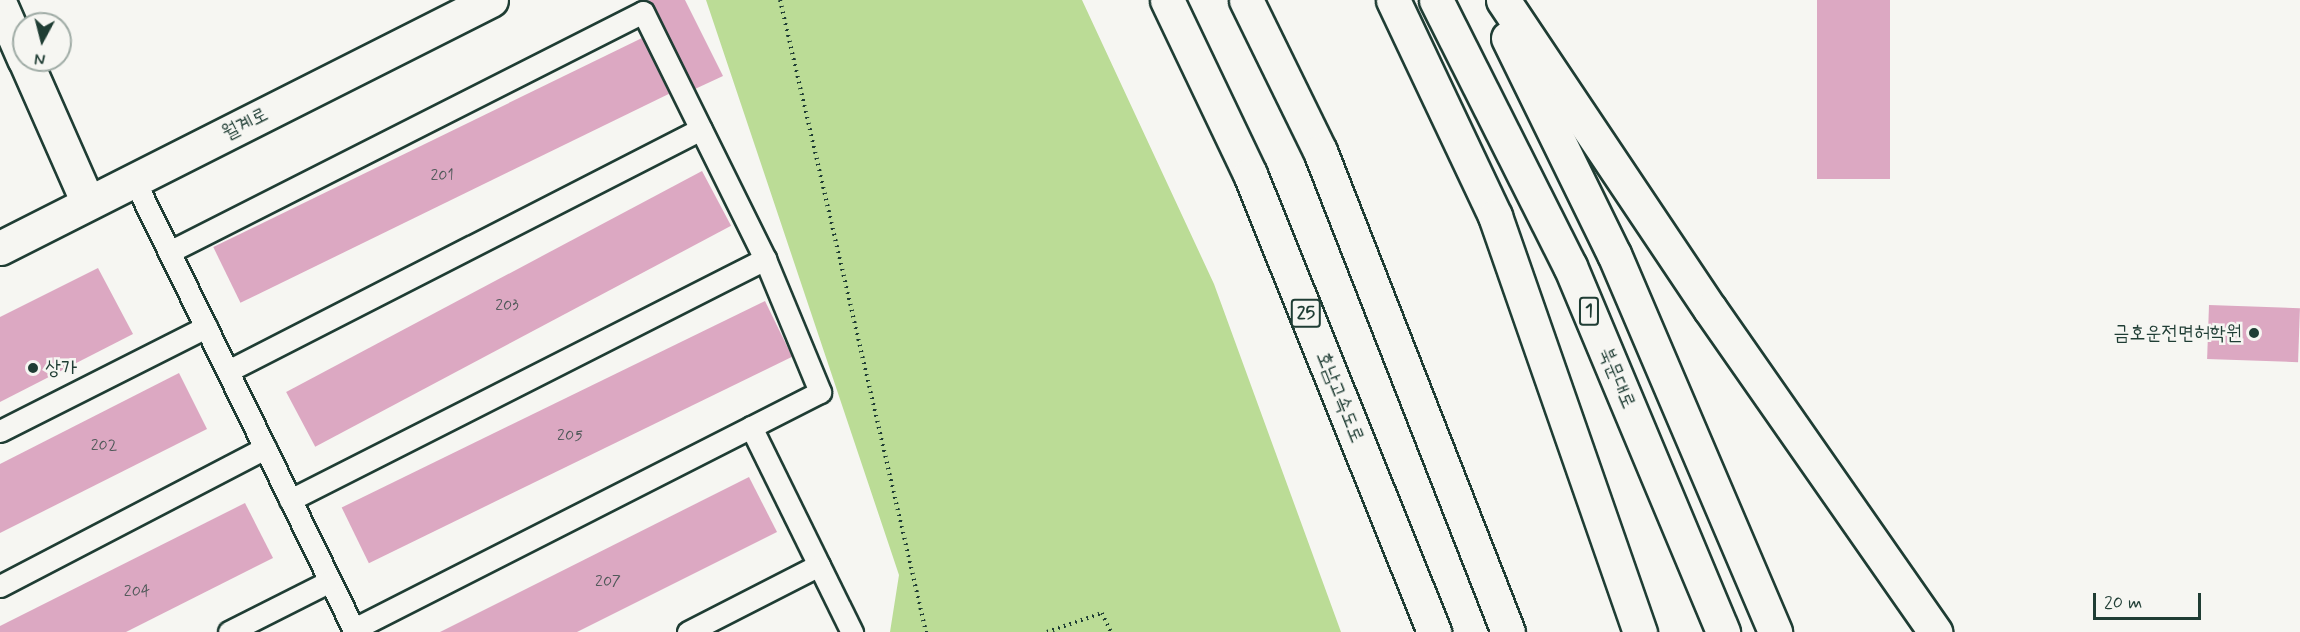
<!DOCTYPE html>
<html>
<head>
<meta charset="utf-8">
<style>
  body { margin:0 }
  #map { position:relative; width:2300px; height:632px; overflow:hidden; background:#f6f6f2; font-family:Mynerve,"Poor Story",sans-serif }
  div>[style] { position:absolute }
  .green>* { inset:0; background:#bbdc96 }
  .building>* { inset:0; background:#dca8c2; transform-origin:0 0 }
  .path>* { height:4px; margin-top:-2px; transform-origin:0; background:repeating-linear-gradient(90deg,#1f3d34 0 1.5px,transparent 0 6px) }
  .roads { filter:drop-shadow(2px 0 #1f3d34) drop-shadow(-2px 0 #1f3d34) drop-shadow(0 2px #1f3d34) drop-shadow(0 -2px #1f3d34) }
  .service>* { height:21px; margin:-10.5px; padding:0 10.5px; transform-origin:10.5px; border-radius:10.5px; background:#f6f6f2 }
  .minor>* { height:33px; margin:-16.5px; padding:0 16.5px; transform-origin:16.5px; border-radius:16.5px; background:#f6f6f2 }
  .tertiary>* { height:33px; margin:-16.5px; padding:0 16.5px; transform-origin:16.5px; border-radius:16.5px; background:#f6f6f2 }
  .primary>* { height:33px; margin:-16.5px; padding:0 16.5px; transform-origin:16.5px; border-radius:16.5px; background:#f6f6f2 }
  .motorway>* { height:33px; margin:-16.5px; padding:0 16.5px; transform-origin:16.5px; border-radius:16.5px; background:#f6f6f2 }
  .dots>* { width:16px; height:16px; translate:-50% -50%; box-sizing:border-box; border:3px solid #f6f6f2; border-radius:50% }
  span { translate:-50% -50%; white-space:nowrap; text-align:center; line-height:1.15; -webkit-text-stroke:5px #f6f6f2; paint-order:stroke }
  .number-label { font-size:16px; color:#4e5858 }
  .number-label span { -webkit-text-stroke-width:0 }
  .shield-label span { padding:2px 4px; background:#f6f6f2; border:2px solid; border-radius:4px; -webkit-text-stroke-width:0 }
  .shield-label { font-size:18px; color:#1f3d34; font-weight:700 }
  .street-label { font-size:20px; color:#1f3d34 }
  .poi-label { font-size:20px; color:#1f3d34 }
  .right { translate:-100% -50%; text-align:right }
  .left { translate:0 -50%; text-align:left }
  .north { position:absolute; left:12px; top:12px; width:60px; height:60px; box-sizing:border-box; background:#f6f6f2; border:2px solid #a0aca6; border-radius:50%; rotate:187deg; font-size:16px; font-weight:700; line-height:24px; text-align:center; color:#1f3d34 }
  .north::after { content:''; display:block; margin:auto; width:21px; height:27px; background:#1f3d34; clip-path:polygon(50% 0,100% 100%,50% 72%,0 100%) }
  .scale { position:absolute; left:2093px; top:593px; width:108px; height:27px; box-sizing:border-box; border:3px solid #1f3d34; border-top:0; padding-left:8px; font-size:18px; line-height:21px; white-space:nowrap; color:#1f3d34; -webkit-text-stroke:4px #f6f6f2; paint-order:stroke }
</style>
</head>
<body>
<div id="map">
  <div class="green">
    <div style="clip-path:polygon(706px 0,1082px 0,1214px 284px,1341px 632px,890px 632px,899px 575px)"></div>
  </div>
  <div class="building">
    <div style="clip-path:polygon(649px 0,685px 0,723px 76px,695px 89px)"></div>
    <div style="left:1817px;top:0;width:73px;height:179px"></div>
    <div style="left:642px;top:38px;width:62px;height:477px;rotate:64deg"></div>
    <div style="left:702px;top:171px;width:62px;height:471px;rotate:62deg"></div>
    <div style="clip-path:polygon(98px 268px,133px 334px,0 402px,0 317px)"></div>
    <div style="left:765px;top:301px;width:62px;height:471px;rotate:64deg"></div>
    <div style="left:2209px;top:305px;width:91px;height:54px;rotate:2deg"></div>
    <div style="clip-path:polygon(179px 373px,207px 429px,0 533px,0 464px)"></div>
    <div style="clip-path:polygon(749px 477px,777px 532px,577px 632px,440px 632px)"></div>
    <div style="clip-path:polygon(245px 503px,273px 558px,126px 632px,0 632px,0 626px)"></div>
  </div>
  <div class="path">
    <div style="left:780px;top:0;width:649px;rotate:76.99deg"></div>
    <div style="left:1047px;top:632px;width:58px;rotate:-19.1deg"></div>
    <div style="left:1102px;top:613px;width:21px;rotate:65deg"></div>
  </div>
  <div class="roads">
    <div class="service">
      <div style="left:134px;top:180px;width:503px;rotate:63.94deg"></div>
      <div style="left:169px;top:252px;width:531px;rotate:-26.85deg"></div>
      <div style="left:643px;top:12px;width:275px;rotate:63.7deg"></div>
      <div style="left:765px;top:259px;width:144px;rotate:67.5deg"></div>
      <div style="left:820px;top:392px;width:523px;rotate:153.04deg"></div>
      <div style="left:228px;top:371px;width:531px;rotate:-27.1deg"></div>
      <div style="left:751px;top:427px;width:229px;rotate:63.8deg"></div>
      <div style="left:0;top:431px;width:231px;rotate:-26.8deg"></div>
      <div style="left:290px;top:500px;width:533px;rotate:-26.9deg"></div>
      <div style="left:0;top:586px;width:299px;rotate:-27.5deg"></div>
      <div style="left:229px;top:632px;width:113px;rotate:-26.8deg"></div>
      <div style="left:688px;top:632px;width:147px;rotate:-27.1deg"></div>
    </div>
    <div class="minor">
      <div style="left:0;top:4px;width:60px;rotate:66.4deg"></div>
      <div style="left:25px;top:60px;width:156px;rotate:66.2deg"></div>
    </div>
    <div class="tertiary">
      <div style="left:0;top:248px;width:550px;rotate:-26.8deg"></div>
    </div>
    <div class="primary">
      <div style="left:1393px;top:0;width:239px;rotate:64.7deg"></div>
      <div style="left:1495px;top:216px;width:441px;rotate:70.8deg"></div>
      <div style="left:1436px;top:0;width:298px;rotate:63.3deg"></div>
      <div style="left:1570px;top:266px;width:397px;rotate:67.3deg"></div>
      <div style="left:1503px;top:0;width:372px;rotate:56.2deg"></div>
      <div style="left:1710px;top:309px;width:394px;rotate:55.1deg"></div>
      <div style="left:1508px;top:38px;width:241px;rotate:63.9deg"></div>
      <div style="left:1614px;top:254px;width:411px;rotate:66.9deg"></div>
    </div>
    <div class="motorway">
      <div style="left:1167px;top:0;width:193px;rotate:64.5deg"></div>
      <div style="left:1250px;top:174px;width:494px;rotate:68.1deg"></div>
      <div style="left:1246px;top:0;width:168px;rotate:63.9deg"></div>
      <div style="left:1320px;top:151px;width:516px;rotate:68.65deg"></div>
    </div>
  </div>
  <div class="dots">
    <div style="left:2254px;top:333px;background:#1f3d34"></div>
    <div style="left:33px;top:368px;background:#1f3d34"></div>
  </div>
  <div class="number-label">
    <span style="left:442px;top:176px">201</span>
    <span style="left:507px;top:306px">203</span>
    <span style="left:570px;top:436px">205</span>
    <span style="left:104px;top:446px">202</span>
    <span style="left:608px;top:582px">207</span>
    <span style="left:137px;top:592px">204</span>
  </div>
  <div class="shield-label">
    <span style="left:1589px;top:311px">1</span>
    <span style="left:1306px;top:313px">25</span>
  </div>
  <div class="street-label">
    <span style="left:245px;top:124px;rotate:-27deg">월계로</span>
    <span style="left:1617px;top:378px;rotate:67deg">북문대로</span>
    <span style="left:1340px;top:397px;rotate:68deg">호남고속도로</span>
  </div>
  <div class="poi-label">
    <span class="right" style="left:2242px;top:333px">금호운전면허학원</span>
    <span class="left" style="left:45px;top:368px">상가</span>
  </div>
  <div class="north">N</div>
  <div class="scale">20 m</div>
</div>
</body>
</html>
